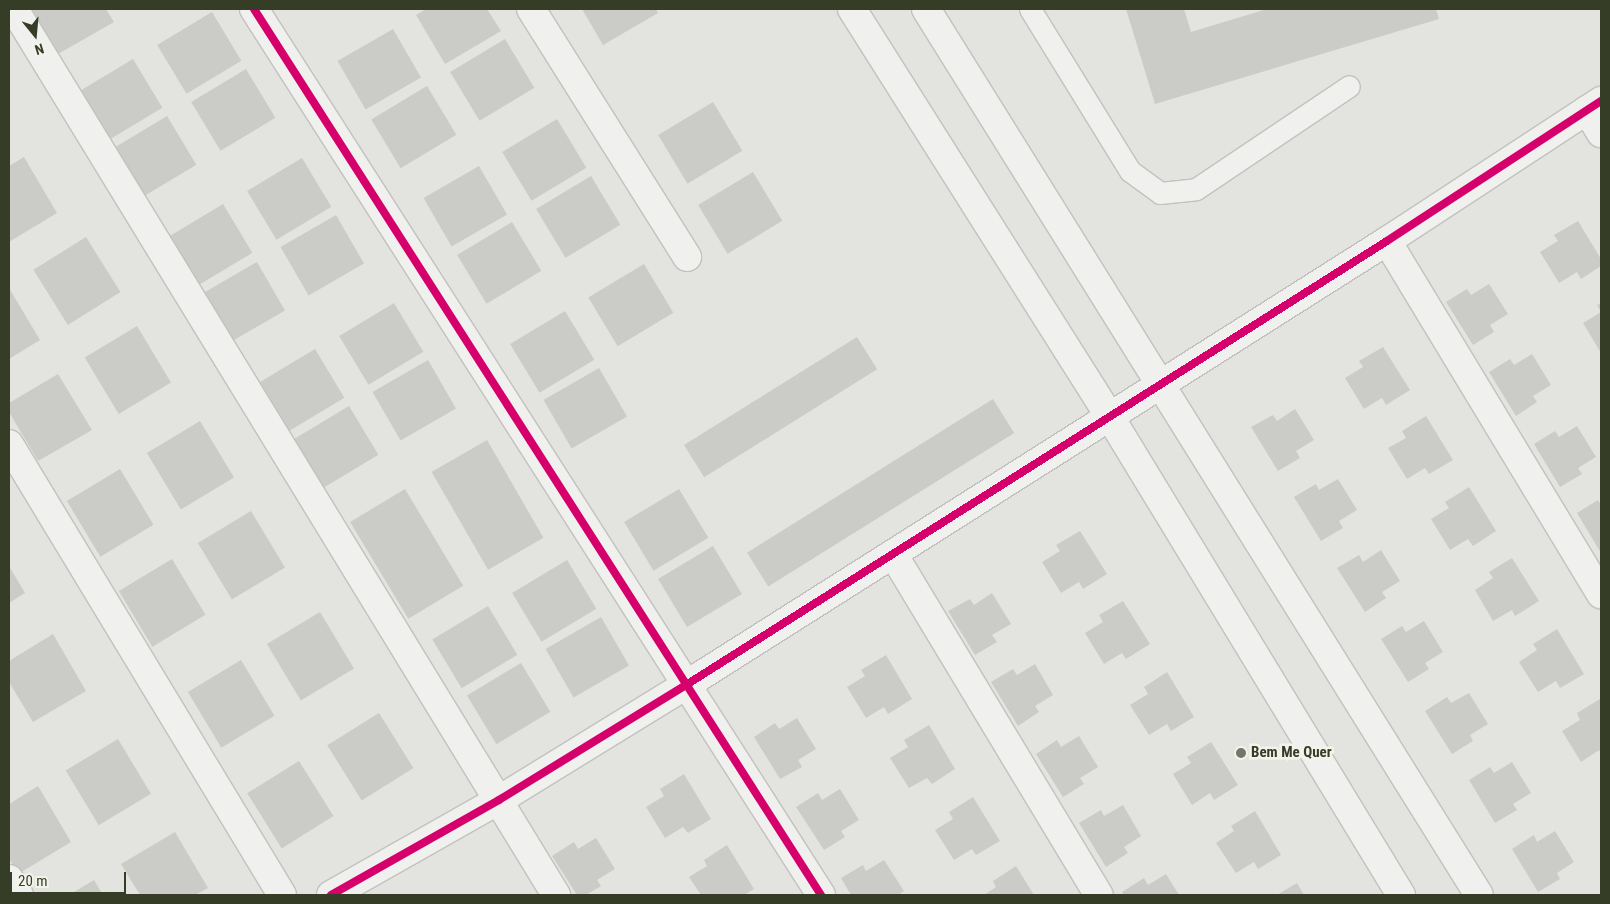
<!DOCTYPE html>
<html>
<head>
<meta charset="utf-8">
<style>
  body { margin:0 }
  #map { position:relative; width:1610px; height:904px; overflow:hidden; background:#e3e4df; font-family:"Roboto Condensed",sans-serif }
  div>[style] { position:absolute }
  .building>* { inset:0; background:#cbccc7; transform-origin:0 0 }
  .roads { filter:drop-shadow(1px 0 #c1c2bd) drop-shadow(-1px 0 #c1c2bd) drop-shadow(0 1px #c1c2bd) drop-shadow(0 -1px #c1c2bd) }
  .service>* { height:21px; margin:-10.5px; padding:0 10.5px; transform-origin:10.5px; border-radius:10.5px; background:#f0f1ee }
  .minor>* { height:28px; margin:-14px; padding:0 14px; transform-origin:14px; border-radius:14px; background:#f0f1ee }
  .tertiary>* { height:28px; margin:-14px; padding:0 14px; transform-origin:14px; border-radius:14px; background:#f0f1ee }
  .cycleway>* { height:8px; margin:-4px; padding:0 4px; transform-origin:4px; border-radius:4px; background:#d6006c }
  .dots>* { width:14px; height:14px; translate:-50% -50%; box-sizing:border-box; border:2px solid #f2f4ec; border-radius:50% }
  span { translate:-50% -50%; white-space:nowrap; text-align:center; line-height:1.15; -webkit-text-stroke:5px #f2f4ec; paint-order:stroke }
  .poi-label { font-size:15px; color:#363d27; font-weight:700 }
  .left { translate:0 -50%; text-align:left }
  .frame { position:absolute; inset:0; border:10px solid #363d27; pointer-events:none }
  .north { position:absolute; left:10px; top:10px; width:50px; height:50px; -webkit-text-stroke:4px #f2f4ec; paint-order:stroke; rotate:163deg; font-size:14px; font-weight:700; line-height:20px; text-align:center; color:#363d27 }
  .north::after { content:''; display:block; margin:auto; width:18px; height:22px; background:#363d27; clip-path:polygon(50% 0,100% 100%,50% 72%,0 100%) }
  .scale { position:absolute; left:10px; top:872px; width:116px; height:22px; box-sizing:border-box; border:2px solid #363d27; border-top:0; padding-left:6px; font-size:15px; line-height:18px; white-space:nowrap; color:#363d27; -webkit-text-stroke:4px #f2f4ec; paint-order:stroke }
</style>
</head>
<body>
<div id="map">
  <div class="building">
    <div style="clip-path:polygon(32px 9px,106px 9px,114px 22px,58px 54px)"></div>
    <div style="clip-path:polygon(426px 9px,487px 9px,501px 31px,445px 64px,416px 15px)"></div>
    <div style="clip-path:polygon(582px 9px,656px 9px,658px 13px,603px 45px)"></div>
    <div style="clip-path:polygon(1126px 9px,1184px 9px,1191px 32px,1267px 9px,1436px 9px,1439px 19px,1155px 104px)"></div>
    <div style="left:212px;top:12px;width:57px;height:64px;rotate:59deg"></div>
    <div style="left:393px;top:29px;width:56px;height:64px;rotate:60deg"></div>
    <div style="left:505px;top:39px;width:57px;height:64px;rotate:59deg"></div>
    <div style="left:133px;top:59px;width:57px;height:64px;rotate:59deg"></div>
    <div style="left:246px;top:69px;width:57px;height:64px;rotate:59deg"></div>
    <div style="left:427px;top:86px;width:57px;height:65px;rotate:59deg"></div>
    <div style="left:713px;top:102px;width:57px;height:64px;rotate:59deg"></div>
    <div style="left:167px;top:116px;width:57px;height:64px;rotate:59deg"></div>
    <div style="left:557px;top:119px;width:57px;height:64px;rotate:59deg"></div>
    <div style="clip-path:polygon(24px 157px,57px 213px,9px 242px,9px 166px)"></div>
    <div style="left:302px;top:158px;width:57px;height:64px;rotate:59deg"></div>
    <div style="left:479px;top:166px;width:56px;height:64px;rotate:60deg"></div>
    <div style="left:753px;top:172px;width:57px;height:64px;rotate:59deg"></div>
    <div style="left:591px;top:176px;width:57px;height:64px;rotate:59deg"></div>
    <div style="left:223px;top:204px;width:57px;height:64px;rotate:59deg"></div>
    <div style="left:336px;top:215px;width:56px;height:64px;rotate:60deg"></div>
    <div style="clip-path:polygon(1578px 221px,1601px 259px,1601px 266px,1581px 279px,1577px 272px,1559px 283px,1540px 252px,1558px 241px,1554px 235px)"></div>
    <div style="left:512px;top:222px;width:57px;height:64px;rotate:59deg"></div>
    <div style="left:86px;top:237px;width:65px;height:62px;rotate:58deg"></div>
    <div style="left:257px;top:262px;width:56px;height:64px;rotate:60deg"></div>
    <div style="left:644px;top:264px;width:57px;height:65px;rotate:59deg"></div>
    <div style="clip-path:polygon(1489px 284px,1508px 314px,1490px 325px,1494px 332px,1473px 345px,1446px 302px,1467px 289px,1471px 295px)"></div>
    <div style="clip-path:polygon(9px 288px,40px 340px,9px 359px)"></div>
    <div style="left:394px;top:303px;width:57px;height:64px;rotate:59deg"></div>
    <div style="clip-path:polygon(1601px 303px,1601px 353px,1583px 323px,1601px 312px,1597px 305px)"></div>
    <div style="left:565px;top:311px;width:57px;height:64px;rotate:59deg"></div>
    <div style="left:137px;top:326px;width:66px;height:61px;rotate:59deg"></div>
    <div style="left:857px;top:337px;width:38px;height:204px;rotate:58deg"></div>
    <div style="clip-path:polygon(1383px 347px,1410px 390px,1386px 405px,1382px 398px,1364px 409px,1345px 378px,1363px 367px,1359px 361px)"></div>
    <div style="left:315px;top:349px;width:57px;height:64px;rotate:59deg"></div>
    <div style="clip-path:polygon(1532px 354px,1551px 385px,1533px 396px,1537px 402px,1516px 416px,1489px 372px,1510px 359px,1514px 365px)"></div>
    <div style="left:428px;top:360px;width:56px;height:64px;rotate:60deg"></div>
    <div style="left:599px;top:368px;width:56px;height:64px;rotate:60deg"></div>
    <div style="clip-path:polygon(58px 374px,92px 430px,38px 461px,9px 412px,9px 403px)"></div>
    <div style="left:993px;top:399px;width:40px;height:290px;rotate:58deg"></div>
    <div style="left:349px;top:406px;width:57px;height:65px;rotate:59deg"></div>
    <div style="clip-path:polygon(1295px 409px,1314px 440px,1296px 451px,1300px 458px,1278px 471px,1251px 427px,1273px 415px,1277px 421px)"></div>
    <div style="clip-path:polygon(1426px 416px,1453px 460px,1429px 474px,1425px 468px,1407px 479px,1388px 448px,1406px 438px,1402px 431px)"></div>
    <div style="left:200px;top:421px;width:66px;height:62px;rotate:59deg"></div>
    <div style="clip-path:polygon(1577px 426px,1596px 457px,1578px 468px,1582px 474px,1560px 487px,1534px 444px,1555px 431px,1559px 437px)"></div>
    <div style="left:487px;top:440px;width:113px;height:64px;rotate:60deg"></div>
    <div style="left:120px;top:469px;width:65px;height:62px;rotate:59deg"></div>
    <div style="clip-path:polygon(1338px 479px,1357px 510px,1339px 521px,1343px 528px,1321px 541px,1294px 497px,1316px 484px,1319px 490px)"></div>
    <div style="clip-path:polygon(1469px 487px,1496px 531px,1473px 546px,1468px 539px,1450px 550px,1431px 519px,1449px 508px,1445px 502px)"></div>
    <div style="left:405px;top:489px;width:113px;height:64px;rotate:59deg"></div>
    <div style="left:679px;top:489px;width:57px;height:64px;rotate:59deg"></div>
    <div style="clip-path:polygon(1598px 500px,1601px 505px,1601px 553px,1577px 513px)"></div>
    <div style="left:251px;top:511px;width:66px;height:62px;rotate:59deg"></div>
    <div style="clip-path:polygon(1080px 531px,1107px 574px,1083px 589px,1079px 582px,1061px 593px,1042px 562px,1060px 551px,1056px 545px)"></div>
    <div style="left:713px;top:546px;width:56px;height:64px;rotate:59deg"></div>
    <div style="clip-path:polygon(1381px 550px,1400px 581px,1382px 592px,1386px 598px,1365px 612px,1337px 568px,1359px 555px,1363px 562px)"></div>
    <div style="clip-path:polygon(1512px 558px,1539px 601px,1515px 616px,1512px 610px,1493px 621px,1475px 590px,1493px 578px,1489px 572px)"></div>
    <div style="left:172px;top:559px;width:65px;height:62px;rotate:59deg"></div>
    <div style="left:567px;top:560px;width:57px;height:64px;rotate:59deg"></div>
    <div style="clip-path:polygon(9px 566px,25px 593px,9px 603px)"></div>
    <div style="clip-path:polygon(992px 593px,1011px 624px,992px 635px,997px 642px,975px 655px,948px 611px,970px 599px,974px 605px)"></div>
    <div style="clip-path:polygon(1123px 601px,1150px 644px,1126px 659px,1122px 653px,1104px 664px,1085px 633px,1103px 622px,1099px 615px)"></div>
    <div style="left:488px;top:606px;width:57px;height:65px;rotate:59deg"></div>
    <div style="left:320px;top:612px;width:66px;height:62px;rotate:59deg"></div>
    <div style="left:601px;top:617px;width:56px;height:64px;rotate:60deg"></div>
    <div style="clip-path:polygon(1424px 621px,1443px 652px,1425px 663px,1429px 669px,1408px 682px,1381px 639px,1402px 626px,1406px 632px)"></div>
    <div style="clip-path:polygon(1557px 629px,1584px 674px,1560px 688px,1556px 681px,1538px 692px,1519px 662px,1537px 650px,1533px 644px)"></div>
    <div style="clip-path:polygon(53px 634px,86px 691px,33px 722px,9px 682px,9px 661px)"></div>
    <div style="clip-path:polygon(886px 655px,912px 699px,888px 714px,884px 707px,866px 718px,847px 687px,865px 676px,861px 670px)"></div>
    <div style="left:241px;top:660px;width:65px;height:62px;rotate:59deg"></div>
    <div style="left:521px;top:663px;width:57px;height:63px;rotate:59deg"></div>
    <div style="clip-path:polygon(1035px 664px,1053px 695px,1035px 706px,1039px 712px,1018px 726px,991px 682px,1013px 669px,1017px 675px)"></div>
    <div style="clip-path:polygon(1167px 672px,1194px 717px,1171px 731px,1167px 724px,1149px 735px,1130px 705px,1148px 694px,1144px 687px)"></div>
    <div style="clip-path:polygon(1469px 693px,1488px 724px,1470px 735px,1473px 741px,1452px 754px,1425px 711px,1447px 697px,1451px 703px)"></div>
    <div style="clip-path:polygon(1600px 699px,1601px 754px,1599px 750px,1581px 762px,1562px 731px,1580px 720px,1577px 713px)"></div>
    <div style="left:379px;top:713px;width:65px;height:61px;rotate:58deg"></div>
    <div style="clip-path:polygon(797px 718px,816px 749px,798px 760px,802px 767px,780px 779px,754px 737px,775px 723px,779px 729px)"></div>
    <div style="clip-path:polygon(929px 725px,955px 769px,932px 784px,927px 778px,909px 788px,890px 758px,908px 747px,904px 740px)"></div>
    <div style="clip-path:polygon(1079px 736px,1098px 767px,1080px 778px,1084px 784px,1063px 797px,1036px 754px,1057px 740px,1061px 747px)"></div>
    <div style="left:118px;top:739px;width:64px;height:61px;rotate:59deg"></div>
    <div style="clip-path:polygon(1211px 742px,1238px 785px,1214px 800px,1210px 793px,1192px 805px,1173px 774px,1191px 763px,1187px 757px)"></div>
    <div style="left:299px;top:761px;width:65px;height:61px;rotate:58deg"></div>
    <div style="clip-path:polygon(1512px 762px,1531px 793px,1513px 804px,1517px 810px,1495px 823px,1469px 780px,1490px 767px,1494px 773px)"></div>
    <div style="clip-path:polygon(684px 774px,711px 819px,688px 833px,683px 827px,665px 838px,646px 807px,664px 796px,660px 789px)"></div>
    <div style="clip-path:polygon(38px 786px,71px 842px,18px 874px,9px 858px,9px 804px)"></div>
    <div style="clip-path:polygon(840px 789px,859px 820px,841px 831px,845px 837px,824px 850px,796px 807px,818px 793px,822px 800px)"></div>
    <div style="clip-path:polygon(973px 797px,1000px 841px,976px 855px,972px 849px,954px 860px,935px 830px,953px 819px,949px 812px)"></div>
    <div style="clip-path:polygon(1123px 805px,1141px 836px,1124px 847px,1128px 853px,1106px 867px,1079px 823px,1101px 810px,1104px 816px)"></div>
    <div style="clip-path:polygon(1255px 811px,1281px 855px,1258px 869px,1254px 862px,1236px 873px,1216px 843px,1234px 831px,1231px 826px)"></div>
    <div style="clip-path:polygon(1555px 831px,1574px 862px,1557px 873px,1560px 879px,1538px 892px,1512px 849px,1534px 835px,1537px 842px)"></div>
    <div style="clip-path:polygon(175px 832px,208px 888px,195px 895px,140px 895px,121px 864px)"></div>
    <div style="clip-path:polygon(596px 838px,615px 869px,597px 880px,601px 886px,586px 895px,577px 895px,552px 856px,574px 842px,578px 849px)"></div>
    <div style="clip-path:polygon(727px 845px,754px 889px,744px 895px,701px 895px,689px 877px,707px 866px,704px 860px)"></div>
    <div style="clip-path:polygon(884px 860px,904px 891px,898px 895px,851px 895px,841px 878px,863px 865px,866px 871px)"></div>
    <div style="clip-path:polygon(1016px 866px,1034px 895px,984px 895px,996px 887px,993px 881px)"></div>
    <div style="clip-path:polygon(1166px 874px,1179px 895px,1124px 895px,1122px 892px,1144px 878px,1148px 885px)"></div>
    <div style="clip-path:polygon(94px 880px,103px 895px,69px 895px)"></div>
    <div style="clip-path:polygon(1297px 883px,1304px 895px,1277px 895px)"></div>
  </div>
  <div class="roads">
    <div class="service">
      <div style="left:1030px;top:9px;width:190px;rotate:58.3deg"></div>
      <div style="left:1130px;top:171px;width:37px;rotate:36deg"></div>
      <div style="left:1160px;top:193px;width:36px;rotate:-6deg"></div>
      <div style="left:1196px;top:189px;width:184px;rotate:-33.9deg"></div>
    </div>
    <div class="minor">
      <div style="left:14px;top:9px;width:1039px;rotate:58.54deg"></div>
      <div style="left:254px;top:9px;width:1052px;rotate:57.38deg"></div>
      <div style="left:531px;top:9px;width:293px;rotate:57.8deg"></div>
      <div style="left:1587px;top:110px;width:27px;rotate:59deg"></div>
      <div style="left:1387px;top:241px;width:413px;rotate:58.8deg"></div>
      <div style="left:9px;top:444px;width:527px;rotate:58.81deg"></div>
      <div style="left:893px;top:554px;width:398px;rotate:58.9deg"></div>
      <div style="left:9px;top:879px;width:19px;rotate:58deg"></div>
      <div style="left:331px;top:895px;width:193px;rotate:-29.5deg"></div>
      <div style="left:499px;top:800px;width:220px;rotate:-31.6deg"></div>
      <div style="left:686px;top:685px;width:830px;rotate:-32.35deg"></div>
      <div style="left:1387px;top:241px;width:256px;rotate:-33.2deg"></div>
    </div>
    <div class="tertiary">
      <div style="left:852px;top:9px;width:483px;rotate:57.7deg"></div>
      <div style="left:1110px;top:417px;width:560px;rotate:58.67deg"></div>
      <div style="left:926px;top:9px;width:1044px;rotate:58.03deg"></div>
    </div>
  </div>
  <div class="cycleway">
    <div style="left:254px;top:9px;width:1052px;rotate:57.38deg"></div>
    <div style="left:331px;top:895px;width:193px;rotate:-29.5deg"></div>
    <div style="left:499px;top:800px;width:220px;rotate:-31.6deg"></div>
    <div style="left:686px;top:685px;width:830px;rotate:-32.35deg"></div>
    <div style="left:1387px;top:241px;width:256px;rotate:-33.2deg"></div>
  </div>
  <div class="dots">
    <div style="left:1241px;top:753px;background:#737767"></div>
  </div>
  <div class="poi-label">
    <span class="left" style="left:1251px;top:753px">Bem Me Quer</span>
  </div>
  <div class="frame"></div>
  <div class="north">N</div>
  <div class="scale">20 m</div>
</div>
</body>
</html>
